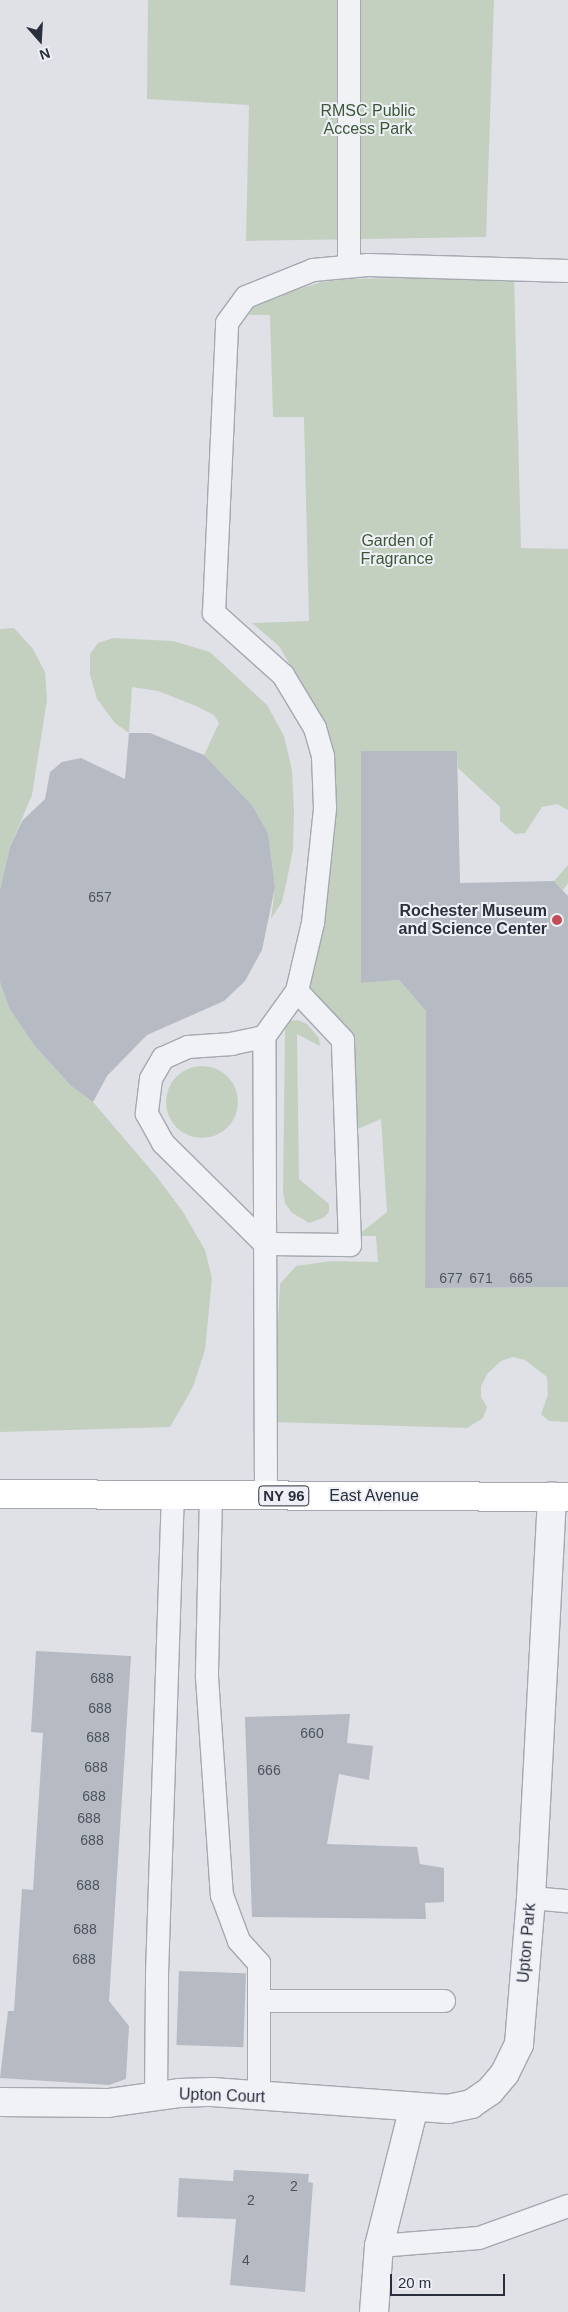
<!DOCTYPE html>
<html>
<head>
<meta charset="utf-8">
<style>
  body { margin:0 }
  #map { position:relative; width:568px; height:2312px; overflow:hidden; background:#dfe1e7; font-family:Arial,sans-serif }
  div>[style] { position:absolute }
  .green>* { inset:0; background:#c3d0c0 }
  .round { border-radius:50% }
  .building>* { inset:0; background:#b6bac3; transform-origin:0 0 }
  .roads { filter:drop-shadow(1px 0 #a5a8b1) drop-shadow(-1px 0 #a5a8b1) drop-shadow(0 1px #a5a8b1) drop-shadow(0 -1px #a5a8b1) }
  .lane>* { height:22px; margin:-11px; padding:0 11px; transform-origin:11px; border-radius:11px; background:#f1f2f6 }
  .street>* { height:28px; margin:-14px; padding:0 14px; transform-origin:14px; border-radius:14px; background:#f1f2f6 }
  .primary>* { height:28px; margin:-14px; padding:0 14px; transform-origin:14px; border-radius:14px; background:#fff }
  .dots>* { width:14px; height:14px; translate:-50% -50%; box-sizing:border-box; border:2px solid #eef0f5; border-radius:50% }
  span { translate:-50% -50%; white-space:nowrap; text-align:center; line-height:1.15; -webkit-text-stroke:4px #eef0f5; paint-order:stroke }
  .number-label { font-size:14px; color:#4c525e }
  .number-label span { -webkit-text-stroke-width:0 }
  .shield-label span { padding:1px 4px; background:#eef0f5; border:1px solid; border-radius:4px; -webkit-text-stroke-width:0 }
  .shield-label { font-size:15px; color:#292f3d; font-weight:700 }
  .park-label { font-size:16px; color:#3b5737 }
  .poi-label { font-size:16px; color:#292f3d; font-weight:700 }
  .right { translate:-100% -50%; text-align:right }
  .street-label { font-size:16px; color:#292f3d }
  .north { position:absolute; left:15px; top:15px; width:50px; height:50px; -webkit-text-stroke:4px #eef0f5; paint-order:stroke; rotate:161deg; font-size:14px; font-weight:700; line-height:20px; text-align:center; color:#292f3d }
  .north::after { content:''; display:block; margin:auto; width:18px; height:22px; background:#292f3d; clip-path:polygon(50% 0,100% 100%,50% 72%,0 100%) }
  .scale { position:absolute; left:390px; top:2274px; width:115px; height:22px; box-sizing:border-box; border:2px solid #292f3d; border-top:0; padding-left:6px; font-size:15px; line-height:18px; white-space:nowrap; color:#292f3d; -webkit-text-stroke:4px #eef0f5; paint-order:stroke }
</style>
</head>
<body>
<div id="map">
  <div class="green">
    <div style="clip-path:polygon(148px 0,494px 0,486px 237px,246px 241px,249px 105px,147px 99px)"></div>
    <div style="clip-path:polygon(514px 276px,521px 548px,568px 549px,568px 810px,557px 804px,542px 807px,525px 833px,515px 834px,500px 821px,500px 807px,458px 768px,457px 751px,361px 751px,361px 983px,399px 980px,426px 1011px,425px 1288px,568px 1287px,568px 1422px,549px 1421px,541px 1414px,548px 1395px,547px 1377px,525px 1360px,513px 1357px,501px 1361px,488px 1373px,481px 1386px,481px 1397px,487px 1407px,483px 1418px,467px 1428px,273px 1422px,280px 1284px,296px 1266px,332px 1261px,378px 1262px,376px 1236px,357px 1236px,387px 1212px,381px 1119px,348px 1133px,350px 1047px,302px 987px,319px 926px,314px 707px,279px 646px,252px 623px,309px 621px,304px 417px,273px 417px,270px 315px,249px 315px,253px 308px,282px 294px,322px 282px,349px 279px)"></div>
    <div style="clip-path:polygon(14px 628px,33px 649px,45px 672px,47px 700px,32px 795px,10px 847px,0 890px,0 629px)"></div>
    <div style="clip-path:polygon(113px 638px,173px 641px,210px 652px,267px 705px,284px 736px,292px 770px,294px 810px,293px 849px,287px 880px,282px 902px,271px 919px,275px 887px,268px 833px,252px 805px,204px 755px,219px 723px,214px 715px,196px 706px,158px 691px,132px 687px,129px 733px,115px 723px,97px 699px,90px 675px,90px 654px,98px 643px)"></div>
    <div style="clip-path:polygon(568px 865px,568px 883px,563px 890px,554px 881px)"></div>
    <div style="clip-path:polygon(0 982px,9px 1008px,34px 1045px,71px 1086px,93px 1102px,157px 1177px,183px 1212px,205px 1250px,212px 1278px,205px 1350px,193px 1387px,170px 1427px,0 1432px)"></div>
    <div style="clip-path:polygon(297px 1020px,307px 1024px,319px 1038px,320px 1046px,297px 1034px,299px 1179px,329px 1204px,329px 1212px,323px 1218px,309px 1223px,291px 1212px,285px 1203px,283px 1192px,285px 1030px,290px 1021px)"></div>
    <div class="round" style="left:166px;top:1066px;width:72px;height:72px"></div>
  </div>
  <div class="building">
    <div style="clip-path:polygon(129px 733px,150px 733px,204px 755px,252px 805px,268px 833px,275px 887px,262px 950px,245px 981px,224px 1001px,147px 1035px,107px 1076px,93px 1102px,71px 1086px,34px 1045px,9px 1008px,0 982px,0 890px,10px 847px,22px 821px,45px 799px,50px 772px,62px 762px,81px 758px,125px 779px)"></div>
    <div style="clip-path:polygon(361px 751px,457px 751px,460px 883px,554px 881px,568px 896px,568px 1287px,425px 1288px,426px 1011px,399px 980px,361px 983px)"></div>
    <div style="clip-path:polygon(36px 1651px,131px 1656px,109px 2001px,129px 2026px,126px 2079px,109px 2085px,0 2078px,8px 2011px,14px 2011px,22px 1889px,33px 1890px,43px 1733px,31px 1732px)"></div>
    <div style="clip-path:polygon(350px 1714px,347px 1743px,373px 1746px,369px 1780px,339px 1774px,327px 1844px,417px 1847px,420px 1864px,444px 1868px,444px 1902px,425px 1903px,426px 1919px,252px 1917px,245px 1717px)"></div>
    <div style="left:179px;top:1971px;width:67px;height:74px;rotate:2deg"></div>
    <div style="clip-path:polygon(234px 2170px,309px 2174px,308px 2182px,313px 2183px,305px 2292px,230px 2285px,236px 2219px,177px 2217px,179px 2178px,233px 2181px)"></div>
  </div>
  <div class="roads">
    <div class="lane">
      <div style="left:349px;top:0;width:266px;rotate:90deg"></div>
      <div style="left:264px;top:1037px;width:33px;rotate:168deg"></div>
      <div style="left:232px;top:1044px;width:44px;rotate:176.1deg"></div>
      <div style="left:188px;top:1047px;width:27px;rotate:156deg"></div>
      <div style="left:163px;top:1058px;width:24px;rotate:120deg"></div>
      <div style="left:151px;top:1079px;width:35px;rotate:97deg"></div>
      <div style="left:147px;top:1114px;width:33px;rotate:61deg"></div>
      <div style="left:163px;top:1143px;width:144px;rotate:44.7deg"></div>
      <div style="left:265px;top:1244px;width:85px;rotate:0.7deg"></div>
      <div style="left:350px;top:1245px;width:205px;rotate:-92deg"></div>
      <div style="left:343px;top:1040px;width:67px;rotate:-133.2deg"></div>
      <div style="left:211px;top:1495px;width:182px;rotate:91.3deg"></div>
      <div style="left:207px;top:1677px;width:219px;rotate:86.1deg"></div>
      <div style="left:222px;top:1895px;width:49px;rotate:69.7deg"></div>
      <div style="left:239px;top:1941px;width:30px;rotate:48deg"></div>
      <div style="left:259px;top:1963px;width:133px;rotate:90deg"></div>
      <div style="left:266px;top:1496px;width:459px;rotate:-90.2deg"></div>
      <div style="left:264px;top:1037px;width:57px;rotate:-54.3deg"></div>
      <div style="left:297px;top:991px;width:70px;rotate:-76.8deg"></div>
      <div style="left:313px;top:923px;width:116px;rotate:-84deg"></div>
      <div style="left:325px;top:808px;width:52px;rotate:-92.2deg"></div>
      <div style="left:323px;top:756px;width:29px;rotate:-106deg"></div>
      <div style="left:315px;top:728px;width:62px;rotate:-121.1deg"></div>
      <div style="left:283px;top:675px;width:93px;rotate:-138.1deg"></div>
      <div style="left:214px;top:613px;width:290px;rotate:-87.4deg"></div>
      <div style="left:227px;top:323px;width:32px;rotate:-54deg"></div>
      <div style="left:246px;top:297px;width:72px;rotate:-21.9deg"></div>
      <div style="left:313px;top:270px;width:55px;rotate:-5.2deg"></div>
      <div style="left:368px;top:265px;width:200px;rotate:1.7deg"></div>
      <div style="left:531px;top:1898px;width:37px;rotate:5deg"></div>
      <div style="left:260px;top:2001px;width:184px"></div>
      <div style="left:156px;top:2096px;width:122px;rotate:-89.5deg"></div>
      <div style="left:157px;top:1974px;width:479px;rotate:-88.1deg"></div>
      <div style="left:379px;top:2246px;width:100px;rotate:-4.6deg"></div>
      <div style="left:479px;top:2238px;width:95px;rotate:-19.8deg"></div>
    </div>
    <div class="street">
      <div style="left:0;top:2102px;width:108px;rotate:0.5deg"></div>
      <div style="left:108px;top:2103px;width:73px;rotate:-7.9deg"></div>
      <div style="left:180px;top:2093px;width:32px;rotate:-2deg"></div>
      <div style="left:212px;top:2092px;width:237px;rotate:4.1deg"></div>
      <div style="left:448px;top:2109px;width:24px;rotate:-12deg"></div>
      <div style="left:471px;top:2104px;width:23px;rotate:-34deg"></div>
      <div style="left:490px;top:2091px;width:23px;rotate:-50deg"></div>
      <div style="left:505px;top:2073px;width:32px;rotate:-64deg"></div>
      <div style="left:519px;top:2044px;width:146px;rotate:-85.3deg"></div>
      <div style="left:531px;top:1898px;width:402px;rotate:-87deg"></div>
      <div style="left:374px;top:2312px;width:66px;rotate:-85.7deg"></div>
      <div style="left:379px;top:2246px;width:143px;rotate:-75.9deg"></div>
    </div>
    <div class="primary">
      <div style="left:0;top:1494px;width:568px;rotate:0.3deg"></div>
    </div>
  </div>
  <div class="dots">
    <div style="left:557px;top:920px;background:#c44c56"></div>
  </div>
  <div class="number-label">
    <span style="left:100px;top:897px">657</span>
    <span style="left:451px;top:1278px">677</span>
    <span style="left:481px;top:1278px">671</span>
    <span style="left:521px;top:1278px">665</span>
    <span style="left:102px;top:1678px">688</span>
    <span style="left:100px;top:1708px">688</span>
    <span style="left:312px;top:1733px">660</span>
    <span style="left:98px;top:1737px">688</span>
    <span style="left:96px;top:1767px">688</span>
    <span style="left:269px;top:1770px">666</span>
    <span style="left:94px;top:1796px">688</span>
    <span style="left:89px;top:1818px">688</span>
    <span style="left:92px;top:1840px">688</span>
    <span style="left:88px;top:1885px">688</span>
    <span style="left:85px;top:1929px">688</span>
    <span style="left:84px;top:1959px">688</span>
    <span style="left:294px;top:2186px">2</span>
    <span style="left:251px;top:2200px">2</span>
    <span style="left:246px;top:2260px">4</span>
  </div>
  <div class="shield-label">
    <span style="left:284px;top:1496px">NY 96</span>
  </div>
  <div class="park-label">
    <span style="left:368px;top:120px">RMSC Public<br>Access Park</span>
    <span style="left:397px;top:550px">Garden of<br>Fragrance</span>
  </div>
  <div class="poi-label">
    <span class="right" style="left:547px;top:920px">Rochester Museum<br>and Science Center</span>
  </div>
  <div class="street-label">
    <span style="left:374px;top:1496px">East Avenue</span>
    <span style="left:527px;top:1943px;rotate:-85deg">Upton Park</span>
    <span style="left:222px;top:2096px;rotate:2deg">Upton Court</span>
  </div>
  <div class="north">N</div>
  <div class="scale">20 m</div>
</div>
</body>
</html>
